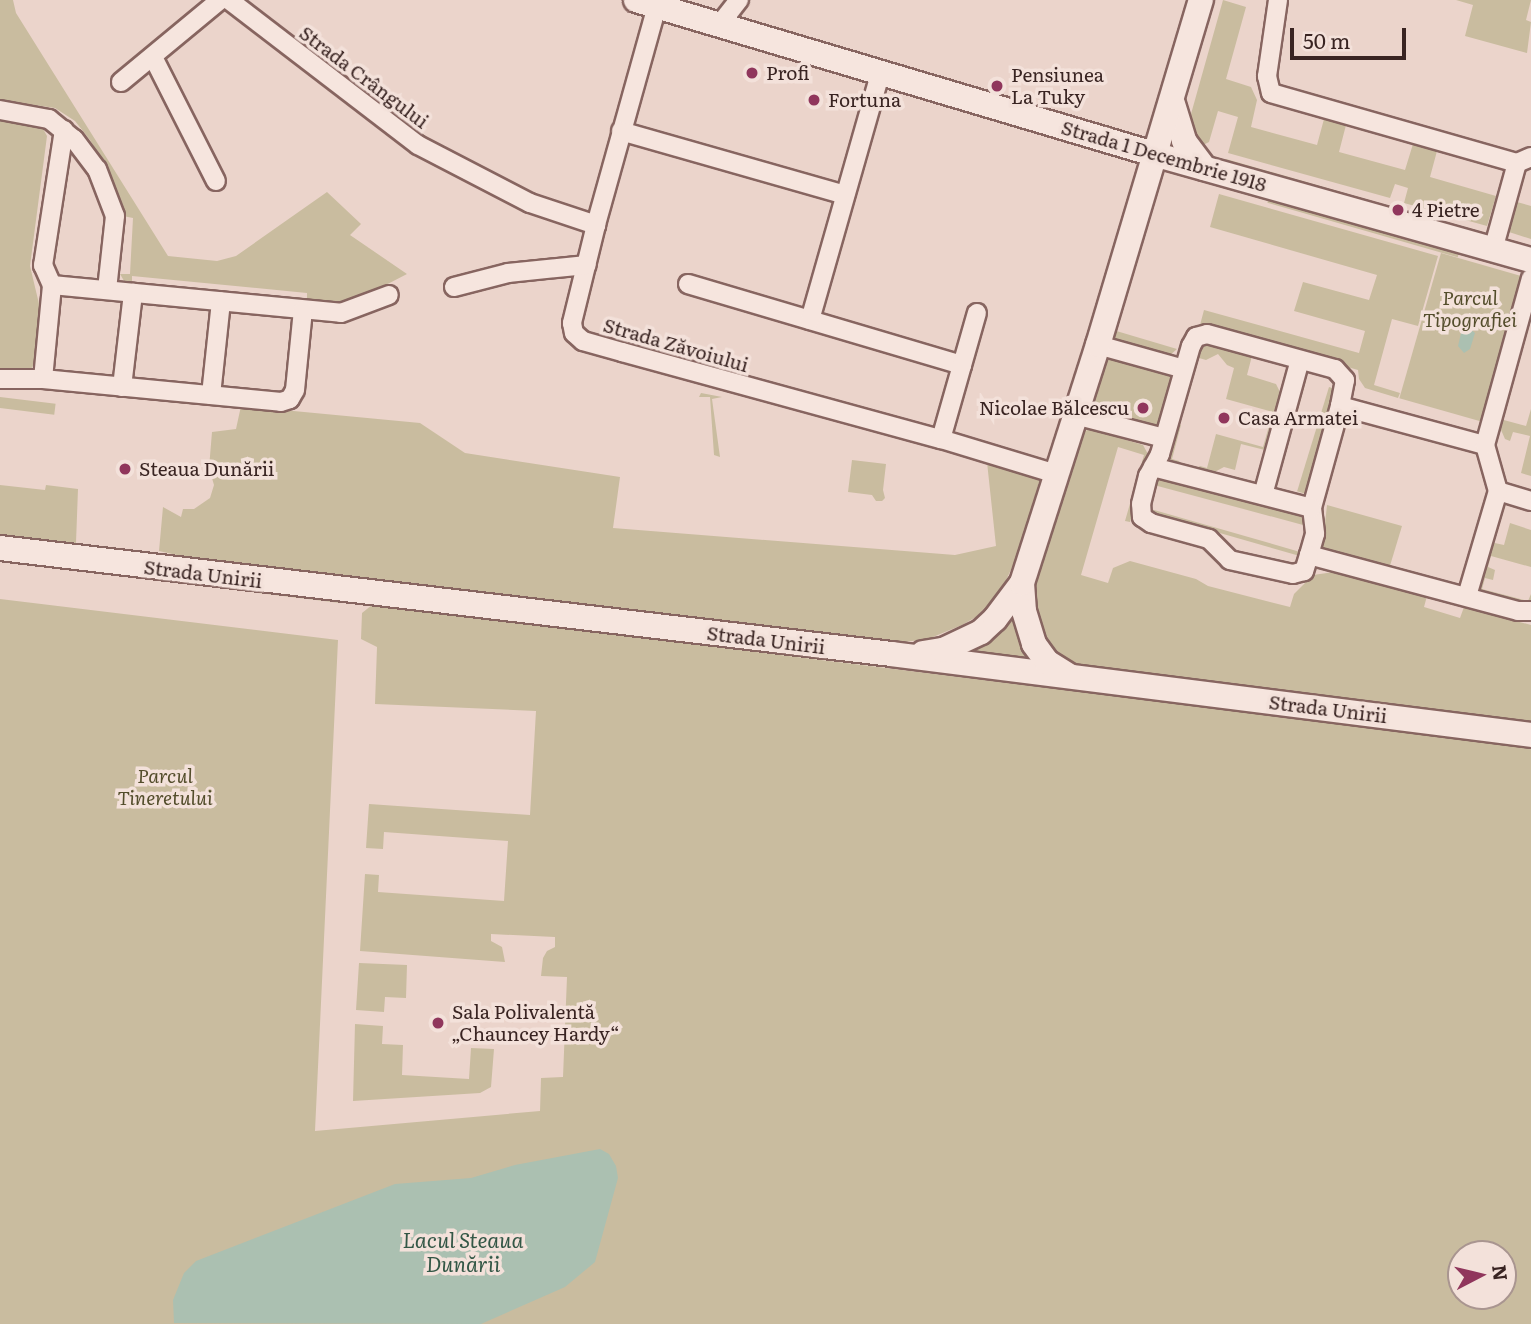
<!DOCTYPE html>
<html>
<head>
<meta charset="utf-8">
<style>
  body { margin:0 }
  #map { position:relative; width:1531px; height:1324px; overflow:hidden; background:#ebd4cb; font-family:Literata,serif }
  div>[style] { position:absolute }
  .green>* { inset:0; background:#c9bc9f; transform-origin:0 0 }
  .water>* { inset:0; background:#abc0b1 }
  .roads { filter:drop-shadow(2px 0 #876560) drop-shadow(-2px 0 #876560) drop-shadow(0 2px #876560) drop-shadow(0 -2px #876560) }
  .street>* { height:18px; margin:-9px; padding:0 9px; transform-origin:9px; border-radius:9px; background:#f6e5de }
  .secondary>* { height:24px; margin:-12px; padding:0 12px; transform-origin:12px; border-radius:12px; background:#f6e5de }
  .dots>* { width:19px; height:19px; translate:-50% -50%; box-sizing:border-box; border:4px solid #f3e1da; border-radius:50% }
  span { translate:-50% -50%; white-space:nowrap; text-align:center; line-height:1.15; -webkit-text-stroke:7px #f3e1da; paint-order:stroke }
  .poi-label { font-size:19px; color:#392422 }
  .left { translate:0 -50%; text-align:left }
  .right { translate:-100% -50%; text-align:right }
  .street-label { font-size:19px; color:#392422 }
  .park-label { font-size:19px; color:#534d2b; font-style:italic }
  .water-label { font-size:21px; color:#335746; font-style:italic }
  .north { position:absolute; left:1447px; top:1240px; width:70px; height:70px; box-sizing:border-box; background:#f3e1da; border:2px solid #a99590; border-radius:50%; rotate:83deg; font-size:19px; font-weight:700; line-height:28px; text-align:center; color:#392422 }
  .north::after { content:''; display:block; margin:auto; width:24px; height:32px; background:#90365c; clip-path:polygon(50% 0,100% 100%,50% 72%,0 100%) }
  .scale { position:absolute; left:1290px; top:28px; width:116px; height:32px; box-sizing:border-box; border:4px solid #392422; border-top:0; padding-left:9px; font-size:21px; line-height:24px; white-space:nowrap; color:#392422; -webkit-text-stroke:5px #f3e1da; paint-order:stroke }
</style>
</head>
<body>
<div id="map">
  <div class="green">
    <div style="clip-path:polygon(0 0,13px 0,16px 13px,168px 256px,217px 261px,236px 256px,327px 192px,361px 224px,350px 235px,407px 274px,347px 305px,307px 305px,307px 293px,132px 276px,132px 287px,127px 286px,120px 274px,130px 274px,133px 218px,123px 216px,111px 175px,90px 140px,75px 121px,55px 108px,0 100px)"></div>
    <div style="clip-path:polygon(1223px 0,1246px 7px,1226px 79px,1251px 87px,1257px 100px,1251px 127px,1317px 145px,1324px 119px,1346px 125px,1339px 152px,1405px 170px,1413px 144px,1437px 151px,1430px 177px,1496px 196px,1487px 226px,1404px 203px,1408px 188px,1395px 184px,1390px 198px,1228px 153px,1238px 117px,1218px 111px,1209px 142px,1203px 145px,1192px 129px,1191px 114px)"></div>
    <div style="clip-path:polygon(1456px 0,1531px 0,1526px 20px,1531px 22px,1527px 53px,1465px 36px,1473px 5px)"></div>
    <div style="clip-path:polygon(0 120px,41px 125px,47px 136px,30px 266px,40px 308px,37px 361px,30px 370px,0 372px)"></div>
    <div style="left:1226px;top:159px;width:154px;height:5px;rotate:16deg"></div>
    <div style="clip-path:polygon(1219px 194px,1438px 256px,1418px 326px,1392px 319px,1374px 385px,1400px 393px,1398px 398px,1365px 388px,1359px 379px,1358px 370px,1200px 325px,1204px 310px,1359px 353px,1365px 331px,1294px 311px,1303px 282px,1369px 300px,1377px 275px,1210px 227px)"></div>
    <div style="left:1269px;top:197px;width:198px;height:6px;rotate:16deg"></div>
    <div style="clip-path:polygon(1517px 202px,1531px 206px,1531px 239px,1509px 232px)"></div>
    <div style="left:1441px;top:253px;width:86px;height:151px;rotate:16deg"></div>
    <div style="clip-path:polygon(1113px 330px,1177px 349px,1169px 356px,1115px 340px)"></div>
    <div style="clip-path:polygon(1198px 341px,1253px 352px,1247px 375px,1276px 384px,1282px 396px,1269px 451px,1241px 444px,1235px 470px,1224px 467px,1207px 476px,1175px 468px,1166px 450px,1173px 423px,1181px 425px,1172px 459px,1179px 461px,1183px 468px,1192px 471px,1200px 466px,1207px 468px,1216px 434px,1263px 447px,1273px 412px,1226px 399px,1234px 368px,1227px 365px,1218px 354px,1206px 360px,1199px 358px,1190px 390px,1183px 388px)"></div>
    <div style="left:1107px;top:355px;width:70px;height:59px;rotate:15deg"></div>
    <div style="clip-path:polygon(1301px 380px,1306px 381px,1277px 485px,1273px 484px)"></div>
    <div style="left:1329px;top:387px;width:10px;height:109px;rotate:17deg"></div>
    <div style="clip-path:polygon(701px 393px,722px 397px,712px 399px,720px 457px,714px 455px,710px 397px,699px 397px)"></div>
    <div style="left:0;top:397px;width:56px;height:11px;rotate:7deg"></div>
    <div style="clip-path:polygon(241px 406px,420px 423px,465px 453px,620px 477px,613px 528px,955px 555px,996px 546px,987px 462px,1040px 479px,1016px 559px,1001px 591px,976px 617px,962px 625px,928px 639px,904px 642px,190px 558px,159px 551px,163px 507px,181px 517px,183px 509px,194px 509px,210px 498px,214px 485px,209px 468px,212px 432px,236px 429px)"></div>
    <div style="clip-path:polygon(1531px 409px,1531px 476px,1521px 473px,1530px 436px,1513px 432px,1510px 441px,1505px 439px,1498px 423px,1500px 419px,1526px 426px)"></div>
    <div style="clip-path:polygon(1090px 429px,1143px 445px,1149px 456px,1130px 522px,1125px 521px,1144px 455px,1118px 447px,1081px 575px,1108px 583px,1113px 568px,1130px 561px,1196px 579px,1208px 586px,1290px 607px,1294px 594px,1313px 575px,1334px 572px,1427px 596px,1424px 607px,1460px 618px,1464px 607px,1531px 625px,1531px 724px,1082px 666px,1058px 655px,1040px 626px,1032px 594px,1079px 442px,1083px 432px)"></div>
    <div style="clip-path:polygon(852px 460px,886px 464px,883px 490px,885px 498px,882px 501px,876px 501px,872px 495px,848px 492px)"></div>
    <div style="left:1155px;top:477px;width:162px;height:8px;rotate:15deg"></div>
    <div style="clip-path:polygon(0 485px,45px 490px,46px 485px,78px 489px,76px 543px,0 535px)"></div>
    <div style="clip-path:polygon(1327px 505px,1402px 526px,1389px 569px,1322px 552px)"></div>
    <div style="left:1147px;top:508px;width:161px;height:4px;rotate:16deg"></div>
    <div style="clip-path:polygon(1510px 523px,1531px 530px,1531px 567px,1491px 556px,1488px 567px,1495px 570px,1493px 580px,1485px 578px,1482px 589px,1528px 601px,1531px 594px,1531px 601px,1521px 605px,1479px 592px,1478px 588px,1490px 542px,1504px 545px)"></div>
    <div style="clip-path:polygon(0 558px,341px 599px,340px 603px,0 561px)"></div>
    <div style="clip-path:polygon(evenodd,0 599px,338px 640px,315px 1131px,540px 1111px,541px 1078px,563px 1077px,567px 977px,541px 976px,543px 958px,547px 951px,555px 947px,555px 937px,491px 934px,491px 941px,502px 947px,505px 962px,360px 951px,365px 874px,379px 875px,378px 892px,504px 901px,508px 841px,384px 832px,383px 849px,366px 848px,369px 804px,530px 815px,536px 711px,375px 704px,377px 647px,361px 639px,362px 613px,372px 605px,1531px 747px,1531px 1324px,0 1324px,0 599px,1461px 1254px,1503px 1254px,1503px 1296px,1461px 1296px,1461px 1254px)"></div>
    <div style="clip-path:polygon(1014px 616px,1032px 661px,971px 654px,973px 648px)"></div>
    <div style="clip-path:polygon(359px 963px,407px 965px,406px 998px,385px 997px,384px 1012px,356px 1010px)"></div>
    <div style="clip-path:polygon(355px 1024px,383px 1026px,382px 1044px,403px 1045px,402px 1075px,469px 1079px,471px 1048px,494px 1049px,491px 1087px,480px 1093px,353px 1101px)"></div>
  </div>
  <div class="water">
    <div style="clip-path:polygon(1467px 326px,1475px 333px,1470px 349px,1464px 353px,1458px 346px,1462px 329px)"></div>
    <div style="clip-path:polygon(600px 1149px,609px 1154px,616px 1166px,618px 1178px,595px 1262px,565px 1287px,481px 1324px,174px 1323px,173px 1300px,184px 1273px,196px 1261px,395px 1184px,471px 1178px,515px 1165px)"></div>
  </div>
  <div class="roads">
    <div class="street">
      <div style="left:229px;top:0;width:238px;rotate:37.5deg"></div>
      <div style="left:418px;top:145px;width:126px;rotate:27.4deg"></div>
      <div style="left:530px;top:203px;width:70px;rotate:18.4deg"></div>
      <div style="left:1278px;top:0;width:77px;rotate:98.2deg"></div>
      <div style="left:1267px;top:76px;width:17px;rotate:77deg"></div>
      <div style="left:1271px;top:93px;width:256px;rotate:15.9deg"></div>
      <div style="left:1517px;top:163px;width:15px;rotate:-23deg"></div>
      <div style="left:657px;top:6px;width:227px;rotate:105.6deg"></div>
      <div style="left:596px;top:225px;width:101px;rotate:103.8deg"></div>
      <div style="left:572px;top:323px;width:10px;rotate:79deg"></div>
      <div style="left:574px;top:333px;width:12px;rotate:42deg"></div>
      <div style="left:583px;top:341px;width:41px;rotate:15.8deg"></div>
      <div style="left:622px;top:352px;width:331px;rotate:15.3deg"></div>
      <div style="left:941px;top:439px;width:120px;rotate:16.9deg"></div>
      <div style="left:720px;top:24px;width:31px;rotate:-52deg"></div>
      <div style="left:153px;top:57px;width:139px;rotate:63.1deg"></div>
      <div style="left:121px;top:82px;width:129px;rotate:-39.6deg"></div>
      <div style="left:0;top:110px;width:50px;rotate:10.4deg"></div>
      <div style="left:49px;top:119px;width:32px;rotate:39deg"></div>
      <div style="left:74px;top:139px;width:38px;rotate:53deg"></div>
      <div style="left:97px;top:169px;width:50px;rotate:69deg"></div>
      <div style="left:115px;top:216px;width:74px;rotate:96.2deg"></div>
      <div style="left:64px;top:130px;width:137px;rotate:98.8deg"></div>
      <div style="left:43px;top:265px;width:22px;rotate:66deg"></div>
      <div style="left:52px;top:285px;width:290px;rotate:5.5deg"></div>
      <div style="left:341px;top:313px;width:51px;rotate:-20.6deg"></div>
      <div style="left:621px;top:131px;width:233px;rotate:15.9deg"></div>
      <div style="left:1493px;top:250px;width:90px;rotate:-74.6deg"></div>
      <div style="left:688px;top:284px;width:286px;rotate:16.5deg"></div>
      <div style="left:454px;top:287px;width:56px;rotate:-14.5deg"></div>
      <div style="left:508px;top:273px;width:79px;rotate:-5.8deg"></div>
      <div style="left:810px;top:320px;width:259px;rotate:-74.1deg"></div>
      <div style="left:1098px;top:345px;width:89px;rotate:15.6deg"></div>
      <div style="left:0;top:379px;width:43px"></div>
      <div style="left:43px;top:379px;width:94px;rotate:-84.5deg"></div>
      <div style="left:43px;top:379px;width:239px;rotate:5.5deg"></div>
      <div style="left:281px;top:402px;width:9px;rotate:-18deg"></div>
      <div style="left:290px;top:399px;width:10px;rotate:-61deg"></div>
      <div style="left:295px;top:390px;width:80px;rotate:-84.3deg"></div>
      <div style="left:122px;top:387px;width:95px;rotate:-83.3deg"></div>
      <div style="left:211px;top:395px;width:94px;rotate:-83.9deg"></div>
      <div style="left:1340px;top:406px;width:106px;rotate:105.4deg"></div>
      <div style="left:1312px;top:508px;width:26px;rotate:83deg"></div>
      <div style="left:1315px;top:534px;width:22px;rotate:106deg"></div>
      <div style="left:1309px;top:555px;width:216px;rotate:15deg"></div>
      <div style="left:1518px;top:611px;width:13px"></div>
      <div style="left:1075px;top:415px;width:92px;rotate:14.5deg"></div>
      <div style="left:941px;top:439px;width:131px;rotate:-74.1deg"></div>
      <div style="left:1153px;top:467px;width:164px;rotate:14.5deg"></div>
      <div style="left:1498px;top:491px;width:34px;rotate:17deg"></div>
      <div style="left:1263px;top:495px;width:140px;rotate:-74.7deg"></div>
      <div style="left:1309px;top:555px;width:17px;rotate:107deg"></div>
      <div style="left:1304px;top:571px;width:11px;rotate:165deg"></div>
      <div style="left:1293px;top:574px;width:65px;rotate:-167.5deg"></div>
      <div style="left:1230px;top:560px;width:30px;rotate:-135deg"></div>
      <div style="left:1209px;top:539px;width:60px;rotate:-164.6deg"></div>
      <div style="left:1151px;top:523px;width:11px;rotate:-146deg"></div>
      <div style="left:1142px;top:517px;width:13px;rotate:-94deg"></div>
      <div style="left:1141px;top:504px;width:29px;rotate:-76deg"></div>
      <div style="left:1148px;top:476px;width:25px;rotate:-61deg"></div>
      <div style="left:1160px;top:454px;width:112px;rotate:-74deg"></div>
      <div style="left:1191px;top:346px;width:10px;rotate:-61deg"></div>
      <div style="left:1196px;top:337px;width:11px;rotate:-15deg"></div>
      <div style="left:1207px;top:334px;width:133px;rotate:15.3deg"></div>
      <div style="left:1335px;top:369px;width:15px;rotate:48deg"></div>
      <div style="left:1345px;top:380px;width:26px;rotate:101deg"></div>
      <div style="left:1340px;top:406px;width:150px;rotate:15.1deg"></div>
      <div style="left:1467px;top:596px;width:109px;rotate:-73.6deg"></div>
      <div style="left:1498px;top:491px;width:48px;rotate:-105.8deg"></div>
      <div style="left:1485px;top:445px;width:173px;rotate:-74.6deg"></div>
    </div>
    <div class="secondary">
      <div style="left:636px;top:0;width:544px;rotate:16.57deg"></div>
      <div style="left:1157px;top:155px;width:388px;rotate:15.7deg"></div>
      <div style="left:1173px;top:104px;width:39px;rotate:73deg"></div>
      <div style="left:1184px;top:141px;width:34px;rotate:53deg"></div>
      <div style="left:0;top:548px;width:897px;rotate:6.78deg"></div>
      <div style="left:891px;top:654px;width:645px;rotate:7.21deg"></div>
      <div style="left:1022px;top:583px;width:28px;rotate:86deg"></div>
      <div style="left:1024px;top:611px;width:34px;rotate:73deg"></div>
      <div style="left:1034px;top:644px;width:22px;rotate:54deg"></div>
      <div style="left:1047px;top:662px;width:26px;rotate:32deg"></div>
      <div style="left:923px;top:653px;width:20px;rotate:-9deg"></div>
      <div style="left:943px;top:650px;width:42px;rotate:-25.3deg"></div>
      <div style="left:981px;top:632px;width:19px;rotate:-43deg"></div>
      <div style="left:995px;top:619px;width:45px;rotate:-53.1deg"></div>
      <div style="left:1022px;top:583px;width:250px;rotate:-72.3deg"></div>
      <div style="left:1098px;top:345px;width:360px;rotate:-73.4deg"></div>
    </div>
  </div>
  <div class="dots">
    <div style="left:752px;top:73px;background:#90365c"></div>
    <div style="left:997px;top:86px;background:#90365c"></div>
    <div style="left:814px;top:100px;background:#90365c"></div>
    <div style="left:1398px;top:210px;background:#90365c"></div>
    <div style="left:1143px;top:408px;background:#90365c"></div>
    <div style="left:1224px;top:418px;background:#90365c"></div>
    <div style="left:125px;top:469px;background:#90365c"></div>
    <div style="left:438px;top:1023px;background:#90365c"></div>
  </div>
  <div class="poi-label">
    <span class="left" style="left:766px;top:73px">Profi</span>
    <span class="left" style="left:1011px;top:86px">Pensiunea<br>La Tuky</span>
    <span class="left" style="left:828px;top:100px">Fortuna</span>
    <span class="left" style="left:1412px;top:210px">4 Pietre</span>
    <span class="right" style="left:1129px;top:408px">Nicolae Bălcescu</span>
    <span class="left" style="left:1238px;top:418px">Casa Armatei</span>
    <span class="left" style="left:139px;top:469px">Steaua Dunării</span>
    <span class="left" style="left:452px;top:1023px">Sala Polivalentă<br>„Chauncey Hardy“</span>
  </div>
  <div class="street-label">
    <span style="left:364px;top:77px;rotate:37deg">Strada Crângului</span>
    <span style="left:1164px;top:156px;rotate:16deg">Strada 1 Decembrie 1918</span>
    <span style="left:676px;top:345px;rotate:16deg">Strada Zăvoiului</span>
    <span style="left:203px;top:574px;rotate:7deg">Strada Unirii</span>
    <span style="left:766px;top:640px;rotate:7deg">Strada Unirii</span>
    <span style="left:1328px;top:709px;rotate:7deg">Strada Unirii</span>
  </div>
  <div class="park-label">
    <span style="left:1470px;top:309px">Parcul<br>Tipografiei</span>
    <span style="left:165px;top:787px">Parcul<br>Tineretului</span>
  </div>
  <div class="water-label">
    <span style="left:463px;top:1251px">Lacul Steaua<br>Dunării</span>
  </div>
  <div class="north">N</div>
  <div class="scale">50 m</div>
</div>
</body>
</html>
